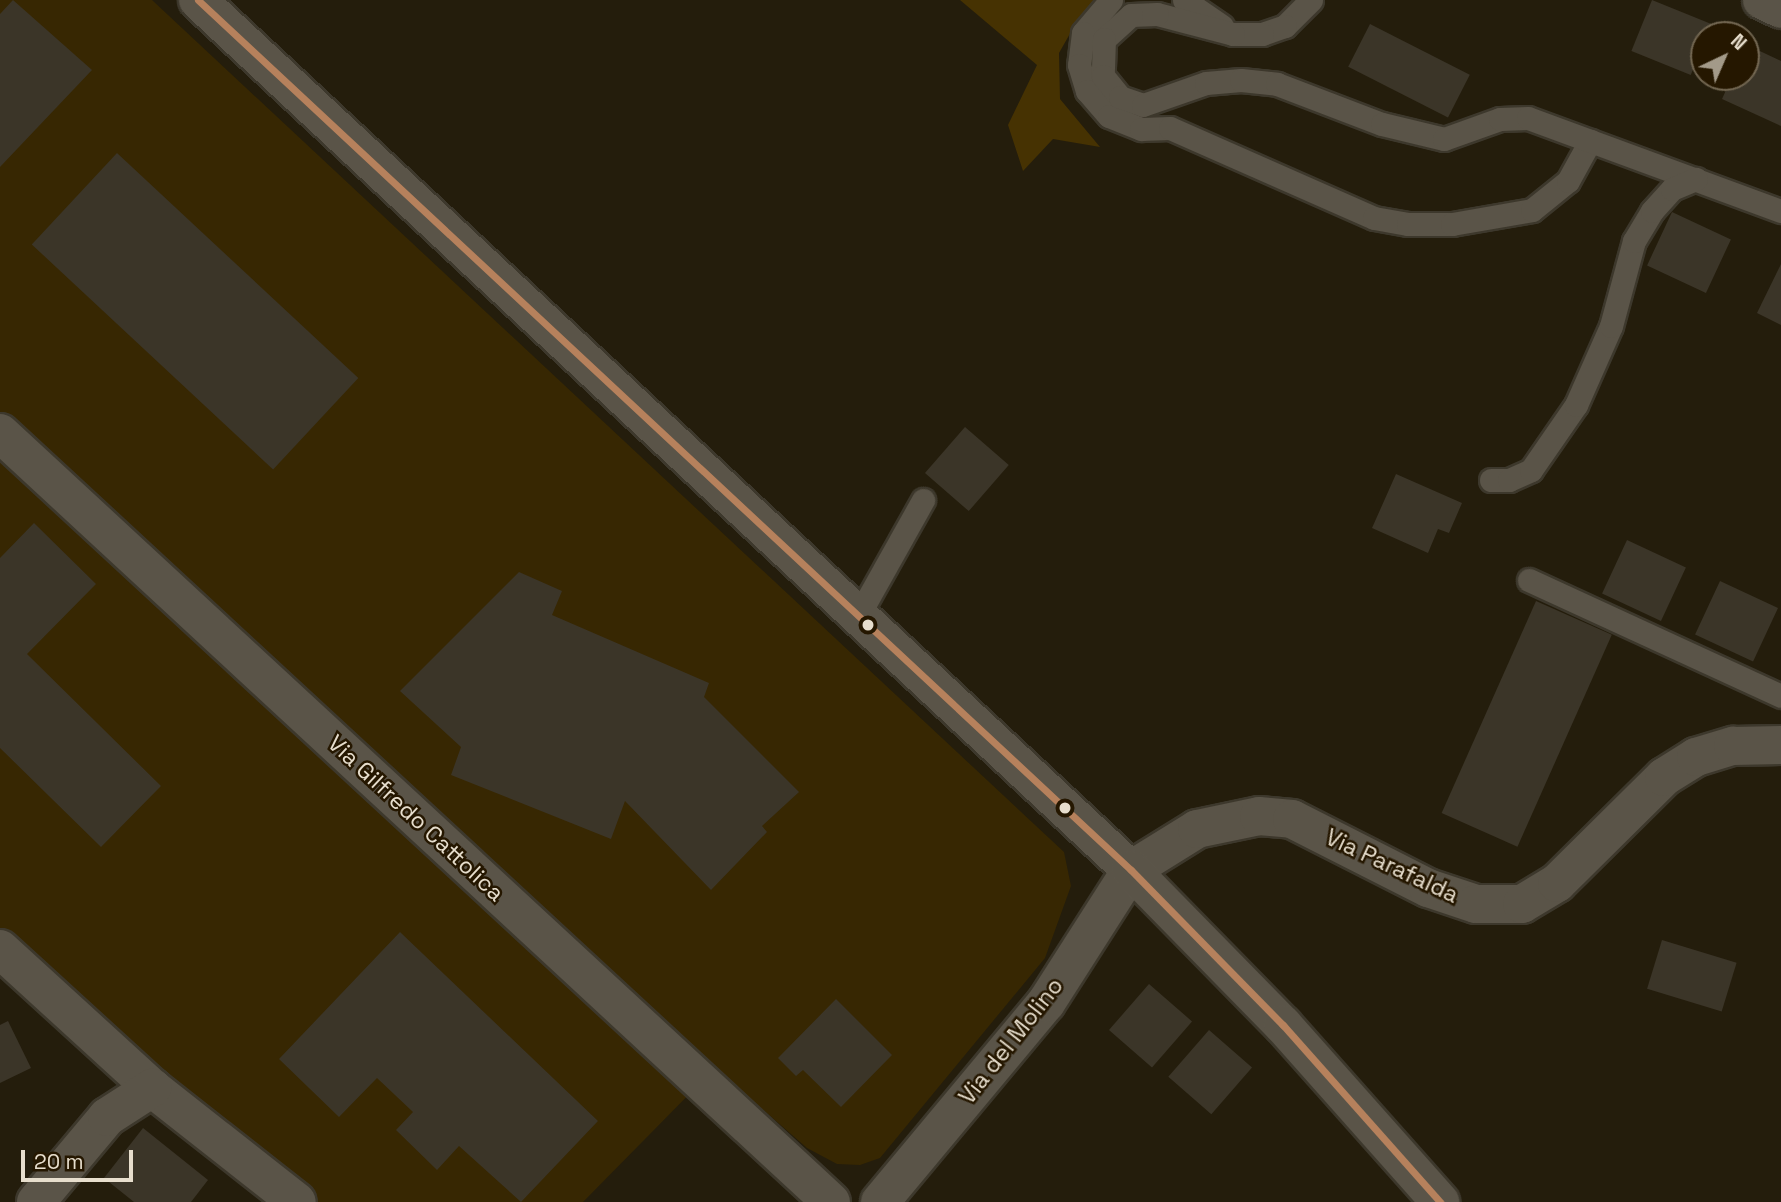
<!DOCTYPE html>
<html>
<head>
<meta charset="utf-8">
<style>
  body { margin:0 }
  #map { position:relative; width:1781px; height:1202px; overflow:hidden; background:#241d0c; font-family:"Space Grotesk",sans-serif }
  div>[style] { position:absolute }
  .built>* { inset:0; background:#372702 }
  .green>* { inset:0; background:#463202 }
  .building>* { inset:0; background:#3b3528; transform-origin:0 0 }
  .roads { filter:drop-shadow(2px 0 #3d382c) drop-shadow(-2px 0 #3d382c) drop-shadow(0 2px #3d382c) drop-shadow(0 -2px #3d382c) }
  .service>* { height:23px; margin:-11.5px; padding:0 11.5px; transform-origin:11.5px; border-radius:11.5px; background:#5a5448 }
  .minor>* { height:38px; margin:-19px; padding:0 19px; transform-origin:19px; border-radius:19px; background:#5a5448 }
  .tertiary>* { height:38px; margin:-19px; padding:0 19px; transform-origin:19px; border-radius:19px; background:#5a5448 }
  .secondary>* { height:38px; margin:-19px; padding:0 19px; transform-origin:19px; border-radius:19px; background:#5a5448 }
  .bus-1>* { height:7px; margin:-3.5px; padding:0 3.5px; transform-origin:3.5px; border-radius:3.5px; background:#b6815c }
  .dots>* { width:19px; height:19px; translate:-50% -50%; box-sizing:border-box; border:4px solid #251700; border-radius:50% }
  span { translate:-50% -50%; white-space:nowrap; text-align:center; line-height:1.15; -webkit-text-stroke:5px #251700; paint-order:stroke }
  .street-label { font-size:23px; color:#e7decd }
  .north { position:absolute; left:1690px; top:21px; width:70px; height:70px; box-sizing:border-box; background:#251700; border:2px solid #736752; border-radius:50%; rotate:44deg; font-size:19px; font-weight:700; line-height:28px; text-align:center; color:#e7decd }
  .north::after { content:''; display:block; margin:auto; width:24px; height:32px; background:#a39a89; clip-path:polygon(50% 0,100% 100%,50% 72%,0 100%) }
  .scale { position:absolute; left:21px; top:1150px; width:112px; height:32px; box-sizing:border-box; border:4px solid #e7decd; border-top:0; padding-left:9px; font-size:21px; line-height:24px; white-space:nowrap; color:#e7decd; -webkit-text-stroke:5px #251700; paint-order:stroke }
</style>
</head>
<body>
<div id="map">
  <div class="built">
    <div style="clip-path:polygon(0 0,152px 0,1064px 852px,1071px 886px,1045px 958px,880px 1158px,860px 1165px,837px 1164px,807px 1148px,715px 1068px,583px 1202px,297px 1202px,0 949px)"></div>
  </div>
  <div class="green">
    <div style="clip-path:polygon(960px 0,1097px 0,1080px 16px,1059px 53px,1060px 99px,1100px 147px,1053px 139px,1023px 171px,1008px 125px,1037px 65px)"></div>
  </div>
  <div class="building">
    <div style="clip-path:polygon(13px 0,92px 70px,0 167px,0 14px)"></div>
    <div style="left:1652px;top:0;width:64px;height:55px;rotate:22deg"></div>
    <div style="left:1370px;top:24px;width:112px;height:48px;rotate:27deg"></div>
    <div style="clip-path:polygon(1747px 45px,1781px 61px,1781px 126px,1722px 99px,1732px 77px,1746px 77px)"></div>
    <div style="left:117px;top:153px;width:330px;height:125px;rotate:43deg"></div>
    <div style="left:1672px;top:212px;width:65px;height:59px;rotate:25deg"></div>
    <div style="clip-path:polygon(1781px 264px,1781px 325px,1757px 313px)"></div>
    <div style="left:965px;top:427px;width:58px;height:61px;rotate:41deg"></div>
    <div style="clip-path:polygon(1396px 474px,1462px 503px,1449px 533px,1438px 529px,1428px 553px,1372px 528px)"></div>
    <div style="clip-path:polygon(34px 523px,96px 584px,27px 654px,161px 786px,101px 847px,0 748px,0 558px)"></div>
    <div style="left:1627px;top:540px;width:65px;height:59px;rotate:25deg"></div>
    <div style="clip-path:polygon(519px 572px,562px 591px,552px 615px,709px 683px,704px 697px,799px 792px,762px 826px,767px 832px,711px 890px,625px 801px,611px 839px,451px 775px,461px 747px,400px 691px)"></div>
    <div style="left:1720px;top:581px;width:64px;height:59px;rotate:25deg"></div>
    <div style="left:1536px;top:601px;width:83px;height:232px;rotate:24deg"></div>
    <div style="clip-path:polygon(400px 932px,598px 1121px,521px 1202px,459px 1146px,437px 1170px,396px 1130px,413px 1112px,377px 1078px,339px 1117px,279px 1059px)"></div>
    <div style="left:1662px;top:940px;width:78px;height:51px;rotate:17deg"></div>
    <div style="left:1149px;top:984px;width:57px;height:61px;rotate:41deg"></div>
    <div style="clip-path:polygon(836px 999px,892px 1055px,841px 1107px,803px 1070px,796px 1076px,778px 1058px)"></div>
    <div style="clip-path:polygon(8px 1021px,31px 1068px,0 1083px,0 1025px)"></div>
    <div style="left:1209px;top:1030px;width:57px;height:62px;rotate:41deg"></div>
    <div style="clip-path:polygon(143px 1128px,208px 1180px,191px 1202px,134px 1202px,104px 1178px)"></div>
  </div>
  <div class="roads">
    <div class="service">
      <div style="left:1111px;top:0;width:43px;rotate:130.3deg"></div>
      <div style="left:1083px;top:33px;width:32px;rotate:97deg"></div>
      <div style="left:1079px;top:65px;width:27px;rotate:73deg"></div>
      <div style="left:1087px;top:91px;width:33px;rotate:49deg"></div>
      <div style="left:1109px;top:116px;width:35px;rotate:22deg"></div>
      <div style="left:1141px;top:129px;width:29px;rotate:-2deg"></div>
      <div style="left:1170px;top:128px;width:223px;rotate:23.8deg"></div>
      <div style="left:1374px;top:218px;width:35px;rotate:10deg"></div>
      <div style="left:1408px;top:224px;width:44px"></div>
      <div style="left:1452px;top:224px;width:81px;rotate:-9.9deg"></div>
      <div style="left:1532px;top:210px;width:46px;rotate:-38.9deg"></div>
      <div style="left:1568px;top:181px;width:46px;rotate:-61.2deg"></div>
      <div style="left:1184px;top:0;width:46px;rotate:34.4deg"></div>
      <div style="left:1311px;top:0;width:37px;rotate:135deg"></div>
      <div style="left:1285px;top:26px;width:24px;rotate:161deg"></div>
      <div style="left:1262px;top:34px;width:29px;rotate:180deg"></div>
      <div style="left:1233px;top:34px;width:79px;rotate:-165.3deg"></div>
      <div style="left:1157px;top:14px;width:26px;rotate:178deg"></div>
      <div style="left:1131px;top:15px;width:36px;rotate:138deg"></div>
      <div style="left:1104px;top:39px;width:37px;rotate:92deg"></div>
      <div style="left:1103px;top:76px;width:27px;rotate:51deg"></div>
      <div style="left:1120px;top:97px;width:24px;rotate:19deg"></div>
      <div style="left:1143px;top:105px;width:67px;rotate:-19.2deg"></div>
      <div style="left:1206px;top:83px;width:35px;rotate:-5deg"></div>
      <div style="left:1241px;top:80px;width:36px;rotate:6deg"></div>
      <div style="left:1277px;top:84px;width:112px;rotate:20.9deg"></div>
      <div style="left:1382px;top:124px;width:64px;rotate:13.6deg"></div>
      <div style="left:1444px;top:139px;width:59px;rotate:-19.7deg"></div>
      <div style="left:1500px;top:119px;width:28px;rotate:-2deg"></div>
      <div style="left:1528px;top:118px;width:270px;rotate:20.2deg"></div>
      <div style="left:1491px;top:480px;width:18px"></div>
      <div style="left:1509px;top:480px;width:24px;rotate:-24deg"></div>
      <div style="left:1531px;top:470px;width:79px;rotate:-55.3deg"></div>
      <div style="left:1576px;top:405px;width:86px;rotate:-66.1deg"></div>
      <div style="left:1611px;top:326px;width:88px;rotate:-74.9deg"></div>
      <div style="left:1634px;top:241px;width:35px;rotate:-59deg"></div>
      <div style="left:1652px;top:211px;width:30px;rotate:-48deg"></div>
      <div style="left:1672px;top:189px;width:26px;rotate:-23deg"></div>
      <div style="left:1529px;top:580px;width:277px;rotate:24.7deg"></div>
      <div style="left:858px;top:616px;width:133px;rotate:-60.7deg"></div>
    </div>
    <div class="minor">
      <div style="left:1762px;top:0;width:21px;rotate:25deg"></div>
      <div style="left:0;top:433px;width:1132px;rotate:42.78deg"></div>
      <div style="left:1131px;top:870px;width:78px;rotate:-31.8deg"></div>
      <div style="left:1197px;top:829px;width:63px;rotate:-11.8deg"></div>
      <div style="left:1259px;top:816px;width:33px;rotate:5deg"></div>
      <div style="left:1292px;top:819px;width:153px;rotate:26.9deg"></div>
      <div style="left:1428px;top:888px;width:51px;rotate:18.4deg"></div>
      <div style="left:1476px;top:904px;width:46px"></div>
      <div style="left:1522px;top:904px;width:41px;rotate:-31deg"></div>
      <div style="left:1557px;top:883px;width:151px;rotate:-44.7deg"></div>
      <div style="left:1664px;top:777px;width:38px;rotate:-32deg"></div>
      <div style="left:1696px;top:757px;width:39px;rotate:-17deg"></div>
      <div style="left:1733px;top:746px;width:48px;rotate:-1.2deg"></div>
      <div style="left:0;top:949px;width:206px;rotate:42.4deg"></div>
      <div style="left:152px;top:1088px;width:184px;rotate:38.2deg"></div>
      <div style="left:36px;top:1202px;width:111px;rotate:-50.1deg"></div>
      <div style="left:107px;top:1117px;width:54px;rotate:-32.8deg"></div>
    </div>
    <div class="tertiary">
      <div style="left:880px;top:1202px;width:259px;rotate:-50.2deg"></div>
      <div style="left:1046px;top:1003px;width:158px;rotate:-57.4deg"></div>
    </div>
    <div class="secondary">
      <div style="left:198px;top:0;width:1276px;rotate:43deg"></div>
      <div style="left:1131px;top:870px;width:217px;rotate:45.6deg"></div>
      <div style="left:1283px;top:1025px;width:237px;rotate:48.4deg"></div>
    </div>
  </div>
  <div class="bus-1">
    <div style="left:198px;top:0;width:1276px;rotate:43deg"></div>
    <div style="left:1131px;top:870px;width:217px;rotate:45.6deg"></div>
    <div style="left:1283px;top:1025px;width:237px;rotate:48.4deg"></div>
  </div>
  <div class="dots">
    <div style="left:868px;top:625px;background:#e7decd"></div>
    <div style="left:1065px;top:808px;background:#e7decd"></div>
  </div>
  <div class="street-label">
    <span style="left:416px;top:818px;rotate:43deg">Via Gilfredo Cattolica</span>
    <span style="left:1392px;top:866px;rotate:25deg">Via Parafalda</span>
    <span style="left:1011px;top:1041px;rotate:-52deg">Via del Molino</span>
  </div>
  <div class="north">N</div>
  <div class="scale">20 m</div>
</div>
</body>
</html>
